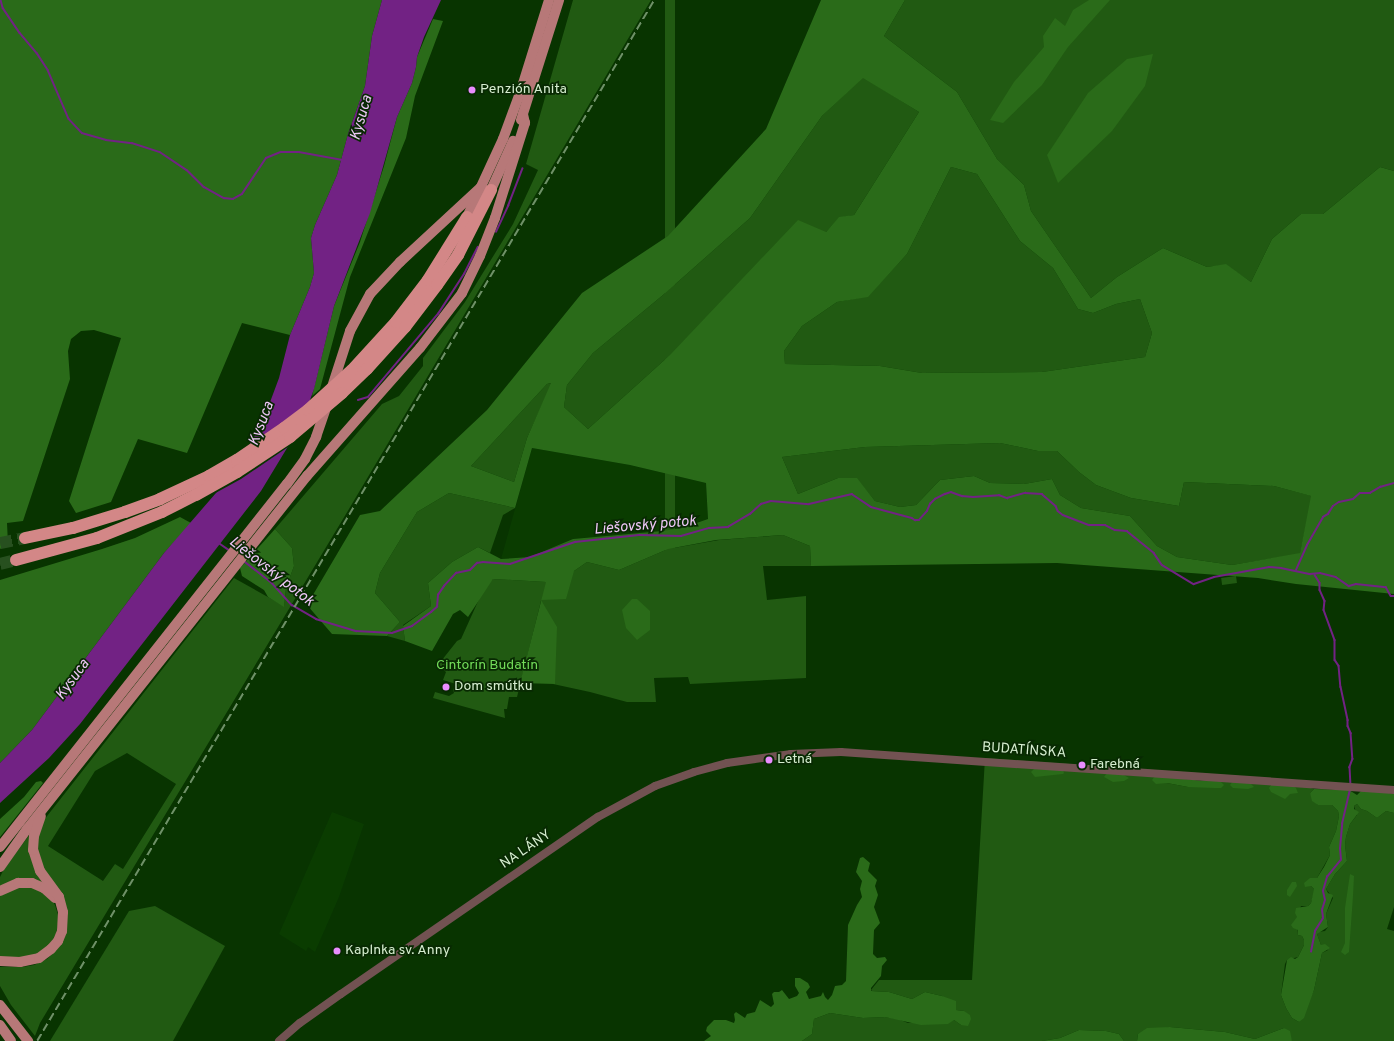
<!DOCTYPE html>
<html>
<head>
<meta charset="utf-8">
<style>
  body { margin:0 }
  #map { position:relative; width:1394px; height:1041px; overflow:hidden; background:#083400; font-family:Overpass,sans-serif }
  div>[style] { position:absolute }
  .built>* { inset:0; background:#0a3c00 }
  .green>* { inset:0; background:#215a12; transform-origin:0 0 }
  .forest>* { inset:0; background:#2a6b19 }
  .water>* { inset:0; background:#722284 }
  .pier>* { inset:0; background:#083400 }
  .stream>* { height:1.5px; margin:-0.75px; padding:0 0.75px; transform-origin:0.75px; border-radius:0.75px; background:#722284 }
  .highway-tunnel>* { height:12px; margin-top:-6px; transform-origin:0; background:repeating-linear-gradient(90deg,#27501f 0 12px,transparent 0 18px) }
  .minor>* { height:8px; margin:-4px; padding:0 4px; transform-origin:4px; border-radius:4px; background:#725252 }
  .major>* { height:10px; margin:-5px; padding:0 5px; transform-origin:5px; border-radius:5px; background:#b77878 }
  .highway>* { height:12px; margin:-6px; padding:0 6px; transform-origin:6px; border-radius:6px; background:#d38787 }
  .rail>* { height:1.5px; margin-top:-0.75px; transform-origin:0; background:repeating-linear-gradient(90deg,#6f9168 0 8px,transparent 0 12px) }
  .highway-bridge>* { height:12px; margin:-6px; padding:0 6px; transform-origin:6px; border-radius:6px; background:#d38787 }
  .dots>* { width:11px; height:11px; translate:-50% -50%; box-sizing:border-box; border:2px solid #082902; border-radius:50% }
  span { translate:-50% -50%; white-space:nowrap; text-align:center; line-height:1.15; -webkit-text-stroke:3.5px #082902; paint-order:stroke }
  .poi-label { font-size:14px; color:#d5edcf }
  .left { translate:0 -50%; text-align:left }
  .park-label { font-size:14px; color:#72db59 }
  .street-label { font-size:14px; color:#d5edcf }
  .water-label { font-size:15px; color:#eec7f7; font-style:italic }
</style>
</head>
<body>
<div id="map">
  <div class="built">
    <div style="clip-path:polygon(532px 448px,630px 465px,706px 483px,708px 519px,682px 528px,662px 531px,573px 539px,530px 557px,501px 559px)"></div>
    <div style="clip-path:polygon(332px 812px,364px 824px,339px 897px,315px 952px,308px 947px,306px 951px,279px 934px)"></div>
  </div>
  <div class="green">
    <div style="clip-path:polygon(evenodd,573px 0,651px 0,346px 514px,40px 1023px,35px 1036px,11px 1005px,0 986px,0 967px,23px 967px,34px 965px,47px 959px,52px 954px,67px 931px,67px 908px,43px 869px,36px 854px,40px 825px,234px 578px,284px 606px,286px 588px,294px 566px,292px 548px,275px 529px,382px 404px,399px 396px,423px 366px,423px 358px,465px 302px,513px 224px,538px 170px,526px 164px,573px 0,127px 753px,176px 784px,123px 869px,115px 864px,103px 881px,48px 846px,95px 771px,127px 753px)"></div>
    <div style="left:665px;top:0;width:10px;height:599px"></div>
    <div style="clip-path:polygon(905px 0,1394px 0,1394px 171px,1380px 167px,1323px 214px,1301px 214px,1272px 239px,1251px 282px,1226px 265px,1207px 267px,1163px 248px,1117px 277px,1091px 298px,1031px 211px,1024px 185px,997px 159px,957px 92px,884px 36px)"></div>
    <div style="clip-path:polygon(863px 77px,919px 112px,854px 215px,839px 218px,826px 232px,670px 355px,588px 429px,564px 407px,567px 385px,593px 353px,663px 295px,750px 218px,822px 116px)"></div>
    <div style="clip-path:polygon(951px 167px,977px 174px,1020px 241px,1053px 268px,1078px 309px,1093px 313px,1116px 304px,1140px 299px,1152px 333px,1145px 357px,1042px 372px,922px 373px,880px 366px,785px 364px,784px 351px,802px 326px,837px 302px,868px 296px,907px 254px)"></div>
    <div style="clip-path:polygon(552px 383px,527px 438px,514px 482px,471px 466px,547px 384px)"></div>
    <div style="clip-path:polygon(1000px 443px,1038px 451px,1057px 451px,1079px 472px,1096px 485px,1131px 498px,1179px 506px,1184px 482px,1274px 486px,1312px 496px,1300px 554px,1232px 565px,1177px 557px,1157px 546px,1130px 516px,1081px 508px,1060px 495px,1052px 479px,1024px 484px,990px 483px,974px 476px,940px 480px,916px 505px,900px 507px,875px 501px,856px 478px,838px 478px,798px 494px,782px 457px,865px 447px)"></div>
    <div style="clip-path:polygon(449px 493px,515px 508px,503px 515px,490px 553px,478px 547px,452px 562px,428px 583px,431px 606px,403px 625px,405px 641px,387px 636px,400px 622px,375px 593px,380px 573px,417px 512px)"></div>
    <div style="clip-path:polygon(783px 535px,810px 546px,811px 566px,763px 566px,767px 600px,806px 596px,806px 678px,690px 684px,688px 677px,654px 678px,656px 702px,627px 702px,590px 692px,553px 684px,541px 601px,517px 697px,509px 697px,507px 709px,504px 709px,505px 718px,433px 698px,435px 692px,449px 696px,454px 693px,453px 690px,456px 684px,443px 680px,446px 672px,438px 665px,457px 641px,461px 639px,485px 586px,493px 579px,546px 582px,574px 571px,587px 562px,619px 570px,668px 549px,719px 540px)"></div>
    <div style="left:1236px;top:576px;width:7px;height:15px;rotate:82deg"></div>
    <div style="clip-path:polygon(evenodd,985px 758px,1282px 779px,1314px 789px,1310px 793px,1318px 805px,1332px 805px,1338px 811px,1339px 816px,1336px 831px,1329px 847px,1330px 855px,1317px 878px,1313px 879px,1311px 886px,1314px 889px,1314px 893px,1311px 903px,1308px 906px,1301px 906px,1297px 917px,1298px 935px,1302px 936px,1304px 940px,1304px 945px,1298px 957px,1287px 960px,1285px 964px,1281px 995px,1286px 1008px,1292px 1018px,1299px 1022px,1314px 990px,1322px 953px,1328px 950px,1321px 945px,1317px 934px,1318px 932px,1325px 931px,1328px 927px,1326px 914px,1333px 898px,1326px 889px,1335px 874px,1347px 861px,1345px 845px,1346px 837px,1350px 824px,1357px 815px,1354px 806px,1357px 804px,1361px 809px,1367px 811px,1377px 818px,1386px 811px,1394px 813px,1394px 907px,1387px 929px,1394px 931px,1394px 1041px,1292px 1041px,1284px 1028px,1255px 1039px,1225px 1032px,1170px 1027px,1138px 1034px,1137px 1041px,1124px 1041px,1119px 1034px,1106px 1031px,1079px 1030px,1060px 1038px,1042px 1041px,802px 1041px,812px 1034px,814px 1019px,830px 1013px,863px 1018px,885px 1017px,898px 1019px,908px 1023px,954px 1020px,961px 1025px,964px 1011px,956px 1010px,942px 996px,925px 992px,912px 999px,889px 992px,872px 991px,871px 990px,879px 980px,972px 980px,985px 758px,1195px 779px,1204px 781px,1220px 781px,1188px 787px,1167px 783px,1195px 779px)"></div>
    <div style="clip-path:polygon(30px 834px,48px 886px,0 887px,0 877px,4px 869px)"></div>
    <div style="clip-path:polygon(32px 885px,52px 900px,55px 905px,59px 918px,56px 935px,49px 945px,39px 953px,28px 957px,0 958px,0 895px,7px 890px)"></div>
    <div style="clip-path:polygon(155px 906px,225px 946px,173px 1041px,50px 1041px,129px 911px)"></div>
  </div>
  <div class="forest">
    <div style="clip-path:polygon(0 0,382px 0,372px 36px,365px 86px,348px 134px,337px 175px,315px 225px,311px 238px,314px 273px,310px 287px,290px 335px,242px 323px,187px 453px,138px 439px,111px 502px,76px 513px,69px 501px,121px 338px,94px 330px,81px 331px,71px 339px,68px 351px,70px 379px,23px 521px,7px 523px,8px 544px,0 549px)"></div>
    <div style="clip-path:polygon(evenodd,821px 0,905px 0,884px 36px,957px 92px,997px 159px,1024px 185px,1031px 211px,1091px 298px,1117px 277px,1163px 248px,1207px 267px,1226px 264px,1251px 282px,1272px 239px,1301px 214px,1323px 214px,1380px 167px,1394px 171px,1394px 594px,1296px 584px,1258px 578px,1057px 563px,811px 566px,810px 546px,783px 535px,716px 540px,668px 549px,619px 570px,587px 562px,574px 571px,566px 599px,541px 600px,557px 627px,555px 684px,520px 683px,546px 582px,493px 579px,468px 617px,460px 610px,453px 614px,432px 651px,405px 641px,403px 626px,431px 606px,428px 583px,452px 562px,478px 547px,501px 559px,530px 557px,573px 539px,662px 531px,682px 528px,708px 519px,706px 483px,630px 465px,532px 448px,515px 508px,449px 493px,417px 512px,380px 573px,375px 593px,400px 622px,387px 636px,332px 634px,307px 605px,360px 515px,380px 511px,487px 410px,582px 293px,668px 236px,766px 129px,821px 0,863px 78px,919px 112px,854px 215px,839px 217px,826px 232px,798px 220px,670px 355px,588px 429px,564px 407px,567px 385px,593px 353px,663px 295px,750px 218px,822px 116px,863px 78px,821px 0,951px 167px,977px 174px,1020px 241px,1053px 268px,1078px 309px,1093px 313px,1116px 304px,1140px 299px,1152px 333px,1145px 357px,1042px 372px,922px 373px,880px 366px,785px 364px,784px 351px,802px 326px,837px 302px,868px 297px,907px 254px,951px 167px,821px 0,551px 383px,527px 438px,514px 482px,471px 466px,547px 384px,551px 383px,821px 0,1000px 443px,1038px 451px,1057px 451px,1079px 472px,1096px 485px,1131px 498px,1179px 506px,1184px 482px,1274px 486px,1311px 496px,1300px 553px,1232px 565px,1177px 557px,1157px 546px,1130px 516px,1081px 508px,1060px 495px,1052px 479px,1024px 484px,990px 483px,974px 476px,940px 480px,916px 505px,900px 507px,875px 501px,857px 478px,838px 478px,798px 494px,782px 457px,865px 447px,1000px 443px)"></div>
    <div style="clip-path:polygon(1089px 0,1110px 0,1068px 47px,1042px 85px,1003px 123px,990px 120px,1014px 82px,1044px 47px,1043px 36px,1055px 18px,1065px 26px,1073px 10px)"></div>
    <div style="clip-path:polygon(433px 19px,443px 21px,415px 96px,406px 138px,350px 277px,320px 389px,312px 396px,334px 306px,360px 242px,384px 166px,397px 117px,412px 83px,416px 67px,417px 57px)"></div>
    <div style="clip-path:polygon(1153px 54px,1145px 86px,1112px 131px,1058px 183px,1047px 155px,1088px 93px,1127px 59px)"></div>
    <div style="clip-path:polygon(180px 517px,191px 523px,164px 553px,32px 730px,0 763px,0 580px,102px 549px,135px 538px)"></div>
    <div style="clip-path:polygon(275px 529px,292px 548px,294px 566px,286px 588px,284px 607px,268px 597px,264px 590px,242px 576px,240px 568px)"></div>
    <div style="clip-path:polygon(632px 599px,637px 599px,650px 611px,650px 630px,637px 640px,626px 628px,622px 610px)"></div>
    <div style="clip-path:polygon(1036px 767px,1063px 770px,1064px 773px,1063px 774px,1035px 777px,1031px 772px)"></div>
    <div style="clip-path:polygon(1107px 773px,1122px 774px,1129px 778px,1124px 781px,1113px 782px,1104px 777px)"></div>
    <div style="clip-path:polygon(1155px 776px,1204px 781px,1220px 781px,1224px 785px,1221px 788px,1215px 788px,1188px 787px,1167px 783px,1156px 784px,1152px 780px)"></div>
    <div style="clip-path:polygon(1233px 781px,1249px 782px,1254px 787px,1248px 789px,1233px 788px,1230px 785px)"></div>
    <div style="clip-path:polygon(36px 782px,41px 781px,43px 783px,0 837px,0 819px,24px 797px)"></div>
    <div style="clip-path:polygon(1271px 785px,1293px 786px,1296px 788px,1298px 793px,1290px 794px,1285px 799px,1271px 792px,1269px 788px)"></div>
    <div style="clip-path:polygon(1314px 789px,1349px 790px,1357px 795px,1362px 790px,1373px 790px,1394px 794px,1394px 813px,1386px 811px,1377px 818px,1367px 811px,1361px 809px,1357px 804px,1354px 806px,1354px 809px,1359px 812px,1350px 824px,1346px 837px,1345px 845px,1347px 861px,1335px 874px,1326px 889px,1328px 893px,1333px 895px,1326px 914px,1328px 927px,1317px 934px,1321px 945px,1325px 944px,1330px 948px,1322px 953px,1314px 990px,1304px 1018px,1299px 1022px,1292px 1018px,1286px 1008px,1281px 995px,1287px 960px,1291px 957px,1295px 959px,1298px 957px,1304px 945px,1304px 940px,1302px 936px,1298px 935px,1298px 930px,1293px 928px,1291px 925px,1297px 917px,1295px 913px,1296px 908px,1308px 906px,1311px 903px,1314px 889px,1311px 886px,1305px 887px,1304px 883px,1310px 878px,1317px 878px,1324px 867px,1330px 855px,1329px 847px,1336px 831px,1339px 816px,1338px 811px,1332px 805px,1318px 805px,1312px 801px,1310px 793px)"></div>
    <div style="clip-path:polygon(863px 857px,870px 863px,868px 871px,877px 880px,875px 886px,878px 895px,874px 907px,880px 923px,874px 930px,873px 954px,877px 958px,885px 957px,887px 960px,882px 966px,881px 976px,871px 988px,871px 991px,889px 992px,912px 999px,925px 992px,942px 996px,956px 1001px,956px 1010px,964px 1011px,970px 1015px,971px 1019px,968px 1026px,961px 1025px,954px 1020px,948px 1024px,921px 1025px,885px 1017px,863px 1018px,830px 1013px,814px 1019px,812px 1034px,802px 1041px,704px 1041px,711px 1036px,706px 1031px,707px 1027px,714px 1020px,726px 1020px,734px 1023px,735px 1020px,734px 1014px,736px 1012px,745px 1018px,747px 1014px,755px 1012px,760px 1000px,771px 1007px,774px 1004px,772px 994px,774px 992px,779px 992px,782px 990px,789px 999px,797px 996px,799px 993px,795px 986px,795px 978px,800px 978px,808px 983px,810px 987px,806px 992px,809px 999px,821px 996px,823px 992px,825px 997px,828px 1000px,832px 995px,835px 986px,842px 985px,846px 981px,848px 925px,857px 905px,862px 897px,860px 889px,862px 881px,856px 872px,860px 858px)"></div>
    <div style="clip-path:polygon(1350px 874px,1354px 876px,1353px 896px,1349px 952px,1345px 955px,1341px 952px,1345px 943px,1345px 908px)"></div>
    <div style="clip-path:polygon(1292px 882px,1296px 882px,1297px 886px,1290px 897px,1287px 895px,1287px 890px)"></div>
    <div style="clip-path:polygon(1170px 1027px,1225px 1032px,1255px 1039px,1284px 1028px,1290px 1031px,1292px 1041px,1137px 1041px,1138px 1034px,1147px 1028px)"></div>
    <div style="clip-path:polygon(1079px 1030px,1106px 1031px,1119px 1034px,1124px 1041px,1042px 1041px,1060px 1038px)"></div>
  </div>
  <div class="water">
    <div style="clip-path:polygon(382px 0,441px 0,424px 37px,417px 57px,416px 67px,412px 83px,397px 117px,370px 213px,334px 306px,314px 389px,301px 425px,261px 491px,80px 724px,49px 758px,0 803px,0 763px,32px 730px,164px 553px,235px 471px,263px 421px,279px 378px,290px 335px,310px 287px,314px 273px,311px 238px,315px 225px,337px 175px,348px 134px,365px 86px,372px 36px)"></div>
  </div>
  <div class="pier">
    <div style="clip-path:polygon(303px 426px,291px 445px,241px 479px,210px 496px,234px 469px)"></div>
  </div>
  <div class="stream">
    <div style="left:1px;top:0;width:8px;rotate:76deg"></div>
    <div style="left:3px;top:8px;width:30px;rotate:56deg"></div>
    <div style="left:20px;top:33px;width:26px;rotate:50deg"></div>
    <div style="left:37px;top:53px;width:20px;rotate:57deg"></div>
    <div style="left:48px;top:70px;width:53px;rotate:66.8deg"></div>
    <div style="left:69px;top:119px;width:19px;rotate:47deg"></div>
    <div style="left:82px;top:133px;width:25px;rotate:16deg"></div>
    <div style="left:106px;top:140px;width:26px;rotate:7deg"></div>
    <div style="left:132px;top:143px;width:29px;rotate:18deg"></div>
    <div style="left:160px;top:152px;width:32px;rotate:34deg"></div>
    <div style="left:187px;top:170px;width:24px;rotate:45deg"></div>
    <div style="left:204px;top:187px;width:23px;rotate:29deg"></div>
    <div style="left:224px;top:198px;width:9px;rotate:6deg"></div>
    <div style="left:233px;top:199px;width:10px;rotate:-29deg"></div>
    <div style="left:242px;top:194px;width:43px;rotate:-56.3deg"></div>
    <div style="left:266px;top:158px;width:16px;rotate:-22deg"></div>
    <div style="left:281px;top:152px;width:18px"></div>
    <div style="left:299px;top:152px;width:44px;rotate:10.5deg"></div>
    <div style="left:496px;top:232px;width:29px;rotate:-65deg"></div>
    <div style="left:508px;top:206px;width:40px;rotate:-69deg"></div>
    <div style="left:358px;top:400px;width:10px;rotate:-17deg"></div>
    <div style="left:368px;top:397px;width:109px;rotate:-49.9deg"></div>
    <div style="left:438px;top:314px;width:48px;rotate:-57deg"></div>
    <div style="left:464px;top:274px;width:30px;rotate:-63deg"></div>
    <div style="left:219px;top:543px;width:12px;rotate:35deg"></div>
    <div style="left:244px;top:561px;width:36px;rotate:38deg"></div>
    <div style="left:272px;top:583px;width:30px;rotate:48deg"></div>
    <div style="left:292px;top:605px;width:28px;rotate:30deg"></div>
    <div style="left:316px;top:619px;width:42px;rotate:16.7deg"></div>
    <div style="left:356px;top:631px;width:36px;rotate:3deg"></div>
    <div style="left:392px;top:633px;width:21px;rotate:-19deg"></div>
    <div style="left:412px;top:626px;width:24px;rotate:-36deg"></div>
    <div style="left:431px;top:612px;width:8px;rotate:-40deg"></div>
    <div style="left:437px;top:607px;width:12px;rotate:-85deg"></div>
    <div style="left:438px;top:595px;width:11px;rotate:-56deg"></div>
    <div style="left:444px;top:586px;width:18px;rotate:-47deg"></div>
    <div style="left:456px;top:573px;width:14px;rotate:-12deg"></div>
    <div style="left:470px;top:570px;width:10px;rotate:-45deg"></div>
    <div style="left:477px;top:563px;width:6px;rotate:-9deg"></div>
    <div style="left:483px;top:562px;width:27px;rotate:4deg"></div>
    <div style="left:510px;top:564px;width:69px;rotate:-18.7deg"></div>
    <div style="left:575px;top:542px;width:64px;rotate:-6.2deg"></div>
    <div style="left:639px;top:535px;width:42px;rotate:1.4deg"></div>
    <div style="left:681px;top:536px;width:29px;rotate:-16deg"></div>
    <div style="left:709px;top:528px;width:19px;rotate:-3deg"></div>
    <div style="left:728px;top:527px;width:26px;rotate:-31deg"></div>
    <div style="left:750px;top:514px;width:15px;rotate:-42deg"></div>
    <div style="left:761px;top:504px;width:10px;rotate:-17deg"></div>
    <div style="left:771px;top:501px;width:38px;rotate:5deg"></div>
    <div style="left:809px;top:504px;width:44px;rotate:-13.1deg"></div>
    <div style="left:852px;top:494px;width:23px;rotate:34deg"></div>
    <div style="left:871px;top:507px;width:42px;rotate:15deg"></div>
    <div style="left:912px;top:518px;width:4px;rotate:34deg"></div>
    <div style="left:915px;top:520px;width:4px"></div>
    <div style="left:919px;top:520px;width:12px;rotate:-48deg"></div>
    <div style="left:927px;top:511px;width:8px;rotate:-67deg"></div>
    <div style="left:930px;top:504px;width:7px;rotate:-45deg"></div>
    <div style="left:935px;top:499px;width:11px;rotate:-27deg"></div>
    <div style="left:945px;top:494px;width:6px;rotate:-18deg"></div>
    <div style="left:951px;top:492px;width:12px;rotate:20deg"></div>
    <div style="left:962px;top:496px;width:11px;rotate:5deg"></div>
    <div style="left:973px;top:497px;width:26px;rotate:-4deg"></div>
    <div style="left:999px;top:495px;width:9px;rotate:21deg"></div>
    <div style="left:1007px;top:498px;width:19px;rotate:-16deg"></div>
    <div style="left:1025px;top:493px;width:17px;rotate:3deg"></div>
    <div style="left:1042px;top:494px;width:18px;rotate:41deg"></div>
    <div style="left:1056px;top:506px;width:5px;rotate:68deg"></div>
    <div style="left:1058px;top:511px;width:6px;rotate:39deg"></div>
    <div style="left:1063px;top:515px;width:28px;rotate:21deg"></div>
    <div style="left:1089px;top:525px;width:16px"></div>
    <div style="left:1105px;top:525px;width:11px;rotate:27deg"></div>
    <div style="left:1115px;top:530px;width:12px;rotate:5deg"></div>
    <div style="left:1127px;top:531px;width:35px;rotate:39deg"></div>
    <div style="left:1154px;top:553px;width:14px;rotate:56deg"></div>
    <div style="left:1162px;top:565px;width:37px;rotate:31deg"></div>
    <div style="left:1194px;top:584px;width:21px;rotate:-19deg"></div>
    <div style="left:1214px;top:577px;width:56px;rotate:-10.3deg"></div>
    <div style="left:1269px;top:567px;width:12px;rotate:5deg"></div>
    <div style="left:1281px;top:568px;width:30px;rotate:12deg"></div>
    <div style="left:1310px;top:574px;width:10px;rotate:-6deg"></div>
    <div style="left:1320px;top:573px;width:16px;rotate:14deg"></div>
    <div style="left:1336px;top:577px;width:16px;rotate:35deg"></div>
    <div style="left:1349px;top:586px;width:7px;rotate:-16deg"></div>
    <div style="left:1356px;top:584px;width:30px;rotate:6deg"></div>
    <div style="left:1386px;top:587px;width:10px;rotate:61deg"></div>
    <div style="left:1391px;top:596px;width:3px"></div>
    <div style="left:1296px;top:570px;width:27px;rotate:-66deg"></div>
    <div style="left:1307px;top:545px;width:32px;rotate:-60deg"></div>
    <div style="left:1323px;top:517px;width:6px;rotate:-31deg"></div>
    <div style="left:1328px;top:514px;width:9px;rotate:-58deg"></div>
    <div style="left:1333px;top:506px;width:7px;rotate:-34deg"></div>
    <div style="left:1339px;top:502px;width:14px;rotate:-12deg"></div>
    <div style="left:1353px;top:499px;width:9px;rotate:-41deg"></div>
    <div style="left:1360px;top:493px;width:10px"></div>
    <div style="left:1370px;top:493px;width:12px;rotate:-31deg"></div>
    <div style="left:1380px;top:487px;width:15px;rotate:-16deg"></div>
    <div style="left:1315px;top:575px;width:9px;rotate:58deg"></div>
    <div style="left:1320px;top:583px;width:7px;rotate:90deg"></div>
    <div style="left:1320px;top:590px;width:12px;rotate:66deg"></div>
    <div style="left:1325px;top:601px;width:9px;rotate:96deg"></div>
    <div style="left:1324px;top:610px;width:32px;rotate:70deg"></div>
    <div style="left:1335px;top:640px;width:20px;rotate:90deg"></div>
    <div style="left:1335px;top:660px;width:7px;rotate:56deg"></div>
    <div style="left:1339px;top:666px;width:21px;rotate:85deg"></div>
    <div style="left:1341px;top:687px;width:34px;rotate:78deg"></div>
    <div style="left:1348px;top:720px;width:6px;rotate:90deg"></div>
    <div style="left:1348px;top:726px;width:8px;rotate:67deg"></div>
    <div style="left:1351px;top:733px;width:26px;rotate:86deg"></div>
    <div style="left:1353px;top:759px;width:9px;rotate:111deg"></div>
    <div style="left:1350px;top:767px;width:17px;rotate:87deg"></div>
    <div style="left:1311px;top:952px;width:21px;rotate:-79deg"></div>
    <div style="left:1315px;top:931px;width:15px;rotate:-58deg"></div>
    <div style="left:1323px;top:918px;width:8px;rotate:-97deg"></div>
    <div style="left:1322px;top:910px;width:10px;rotate:-73deg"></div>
    <div style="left:1325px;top:900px;width:9px;rotate:-103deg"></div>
    <div style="left:1323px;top:891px;width:15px;rotate:-74deg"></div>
    <div style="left:1327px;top:877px;width:22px;rotate:-51deg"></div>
    <div style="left:1341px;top:860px;width:11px;rotate:-95deg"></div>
    <div style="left:1340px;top:849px;width:25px;rotate:-85deg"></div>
    <div style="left:1342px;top:824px;width:35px;rotate:-77deg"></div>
  </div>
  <div class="highway-tunnel">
    <div style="left:0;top:543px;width:25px;rotate:-11deg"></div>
    <div style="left:0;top:564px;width:16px;rotate:-14deg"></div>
  </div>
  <div class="minor">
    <div style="left:279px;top:1041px;width:28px;rotate:-41deg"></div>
    <div style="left:300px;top:1023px;width:50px;rotate:-35.3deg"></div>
    <div style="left:341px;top:994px;width:312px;rotate:-34.6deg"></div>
    <div style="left:598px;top:817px;width:65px;rotate:-28.5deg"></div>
    <div style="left:655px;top:786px;width:41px;rotate:-19.7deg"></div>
    <div style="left:694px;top:772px;width:34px;rotate:-15deg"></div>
    <div style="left:727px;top:763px;width:65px;rotate:-8deg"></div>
    <div style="left:791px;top:754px;width:50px;rotate:-2.3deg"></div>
    <div style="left:841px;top:752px;width:554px;rotate:3.93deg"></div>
  </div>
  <div class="major">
    <div style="left:521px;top:120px;width:126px;rotate:-72.4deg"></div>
    <div style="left:491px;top:190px;width:54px;rotate:-65.8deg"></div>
    <div style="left:467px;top:217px;width:86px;rotate:-65.2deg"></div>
    <div style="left:503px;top:139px;width:52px;rotate:-69.8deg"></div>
    <div style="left:521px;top:90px;width:94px;rotate:-72.7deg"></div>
    <div style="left:331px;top:390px;width:62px;rotate:-72.1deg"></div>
    <div style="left:350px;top:331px;width:42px;rotate:-61.6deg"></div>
    <div style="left:370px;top:294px;width:44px;rotate:-46.8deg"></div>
    <div style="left:400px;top:262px;width:112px;rotate:-42.8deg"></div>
    <div style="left:0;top:847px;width:463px;rotate:-51.7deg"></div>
    <div style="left:287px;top:484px;width:31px;rotate:-54deg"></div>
    <div style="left:305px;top:459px;width:25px;rotate:-63deg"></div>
    <div style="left:316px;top:437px;width:34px;rotate:-71deg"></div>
    <div style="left:0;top:867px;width:47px;rotate:-54.6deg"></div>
    <div style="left:27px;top:829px;width:451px;rotate:-51.6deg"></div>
    <div style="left:307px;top:476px;width:171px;rotate:-48.6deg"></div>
    <div style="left:420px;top:348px;width:69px;rotate:-52.6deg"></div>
    <div style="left:462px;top:293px;width:41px;rotate:-64.1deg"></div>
    <div style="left:480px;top:256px;width:41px;rotate:-68.5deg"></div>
    <div style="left:495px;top:218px;width:100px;rotate:-72.5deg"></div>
    <div style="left:525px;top:123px;width:9px;rotate:-103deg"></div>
    <div style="left:0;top:891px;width:20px;rotate:-24deg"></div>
    <div style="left:18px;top:883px;width:14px"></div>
    <div style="left:32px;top:883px;width:13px;rotate:23deg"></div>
    <div style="left:44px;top:888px;width:15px;rotate:42deg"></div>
    <div style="left:0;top:961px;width:20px;rotate:3deg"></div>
    <div style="left:20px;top:962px;width:19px;rotate:-12deg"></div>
    <div style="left:39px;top:958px;width:15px;rotate:-37deg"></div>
    <div style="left:51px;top:949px;width:11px;rotate:-49deg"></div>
    <div style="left:58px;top:941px;width:11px;rotate:-68deg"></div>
    <div style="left:62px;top:931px;width:19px;rotate:-87deg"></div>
    <div style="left:63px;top:912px;width:16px;rotate:-105deg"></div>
    <div style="left:59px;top:897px;width:32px;rotate:-126deg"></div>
    <div style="left:40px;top:871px;width:22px;rotate:-108deg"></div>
    <div style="left:33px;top:850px;width:14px;rotate:-86deg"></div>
    <div style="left:34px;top:836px;width:21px;rotate:-71deg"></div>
    <div style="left:0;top:1005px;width:46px;rotate:52.1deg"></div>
    <div style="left:0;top:1025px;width:19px;rotate:55deg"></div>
  </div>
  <div class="highway">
    <div style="left:352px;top:370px;width:65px;rotate:-47.5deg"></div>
    <div style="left:396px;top:322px;width:53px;rotate:-52.7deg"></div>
    <div style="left:428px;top:280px;width:74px;rotate:-58.2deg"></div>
    <div style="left:342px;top:393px;width:35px;rotate:-44deg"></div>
    <div style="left:367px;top:369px;width:57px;rotate:-47.9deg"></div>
    <div style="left:405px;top:327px;width:53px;rotate:-52.7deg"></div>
    <div style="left:437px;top:285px;width:37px;rotate:-55deg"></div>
    <div style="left:458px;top:255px;width:73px;rotate:-63.1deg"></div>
    <div style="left:25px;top:538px;width:49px;rotate:-11.8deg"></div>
    <div style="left:73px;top:528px;width:54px;rotate:-17.1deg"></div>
    <div style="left:125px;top:512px;width:37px;rotate:-20deg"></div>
    <div style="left:160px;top:499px;width:54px;rotate:-25.1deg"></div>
    <div style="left:16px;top:560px;width:84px;rotate:-15.2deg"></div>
    <div style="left:97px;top:538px;width:70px;rotate:-21.8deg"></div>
    <div style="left:162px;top:512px;width:38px;rotate:-27deg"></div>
  </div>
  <div class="rail">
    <div style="left:37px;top:1041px;width:1210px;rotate:-59.34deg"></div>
  </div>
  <div class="highway-bridge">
    <div style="left:209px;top:476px;width:32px;rotate:-30deg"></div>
    <div style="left:237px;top:460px;width:57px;rotate:-34.2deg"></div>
    <div style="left:284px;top:428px;width:30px;rotate:-37deg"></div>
    <div style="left:308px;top:410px;width:59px;rotate:-42.3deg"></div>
    <div style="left:196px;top:495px;width:47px;rotate:-29.3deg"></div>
    <div style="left:237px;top:472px;width:64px;rotate:-33.4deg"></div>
    <div style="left:290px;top:437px;width:68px;rotate:-40.2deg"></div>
  </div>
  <div class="dots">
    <div style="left:472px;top:90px;background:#e98dfe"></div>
    <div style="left:446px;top:687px;background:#e98dfe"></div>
    <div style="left:769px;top:760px;background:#e98dfe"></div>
    <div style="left:1082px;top:765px;background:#e98dfe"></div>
    <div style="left:337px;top:951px;background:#e98dfe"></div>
  </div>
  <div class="poi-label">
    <span class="left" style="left:480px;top:90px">Penzión Anita</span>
    <span class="left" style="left:454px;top:687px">Dom smútku</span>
    <span class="left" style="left:777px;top:760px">Letná</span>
    <span class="left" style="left:1090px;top:765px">Farebná</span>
    <span class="left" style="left:345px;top:951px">Kaplnka sv. Anny</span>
  </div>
  <div class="park-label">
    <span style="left:487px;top:666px">Cintorín Budatín</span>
  </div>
  <div class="street-label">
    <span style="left:1024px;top:751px;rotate:4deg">BUDATÍNSKA</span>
    <span style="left:526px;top:850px;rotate:-34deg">NA LÁNY</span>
  </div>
  <div class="water-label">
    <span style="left:362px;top:118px;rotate:-74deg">Kysuca</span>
    <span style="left:262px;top:424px;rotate:-69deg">Kysuca</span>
    <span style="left:645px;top:526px;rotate:-5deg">Liešovský potok</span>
    <span style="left:271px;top:572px;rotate:38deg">Liešovský potok</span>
    <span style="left:73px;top:680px;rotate:-54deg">Kysuca</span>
  </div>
</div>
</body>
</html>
